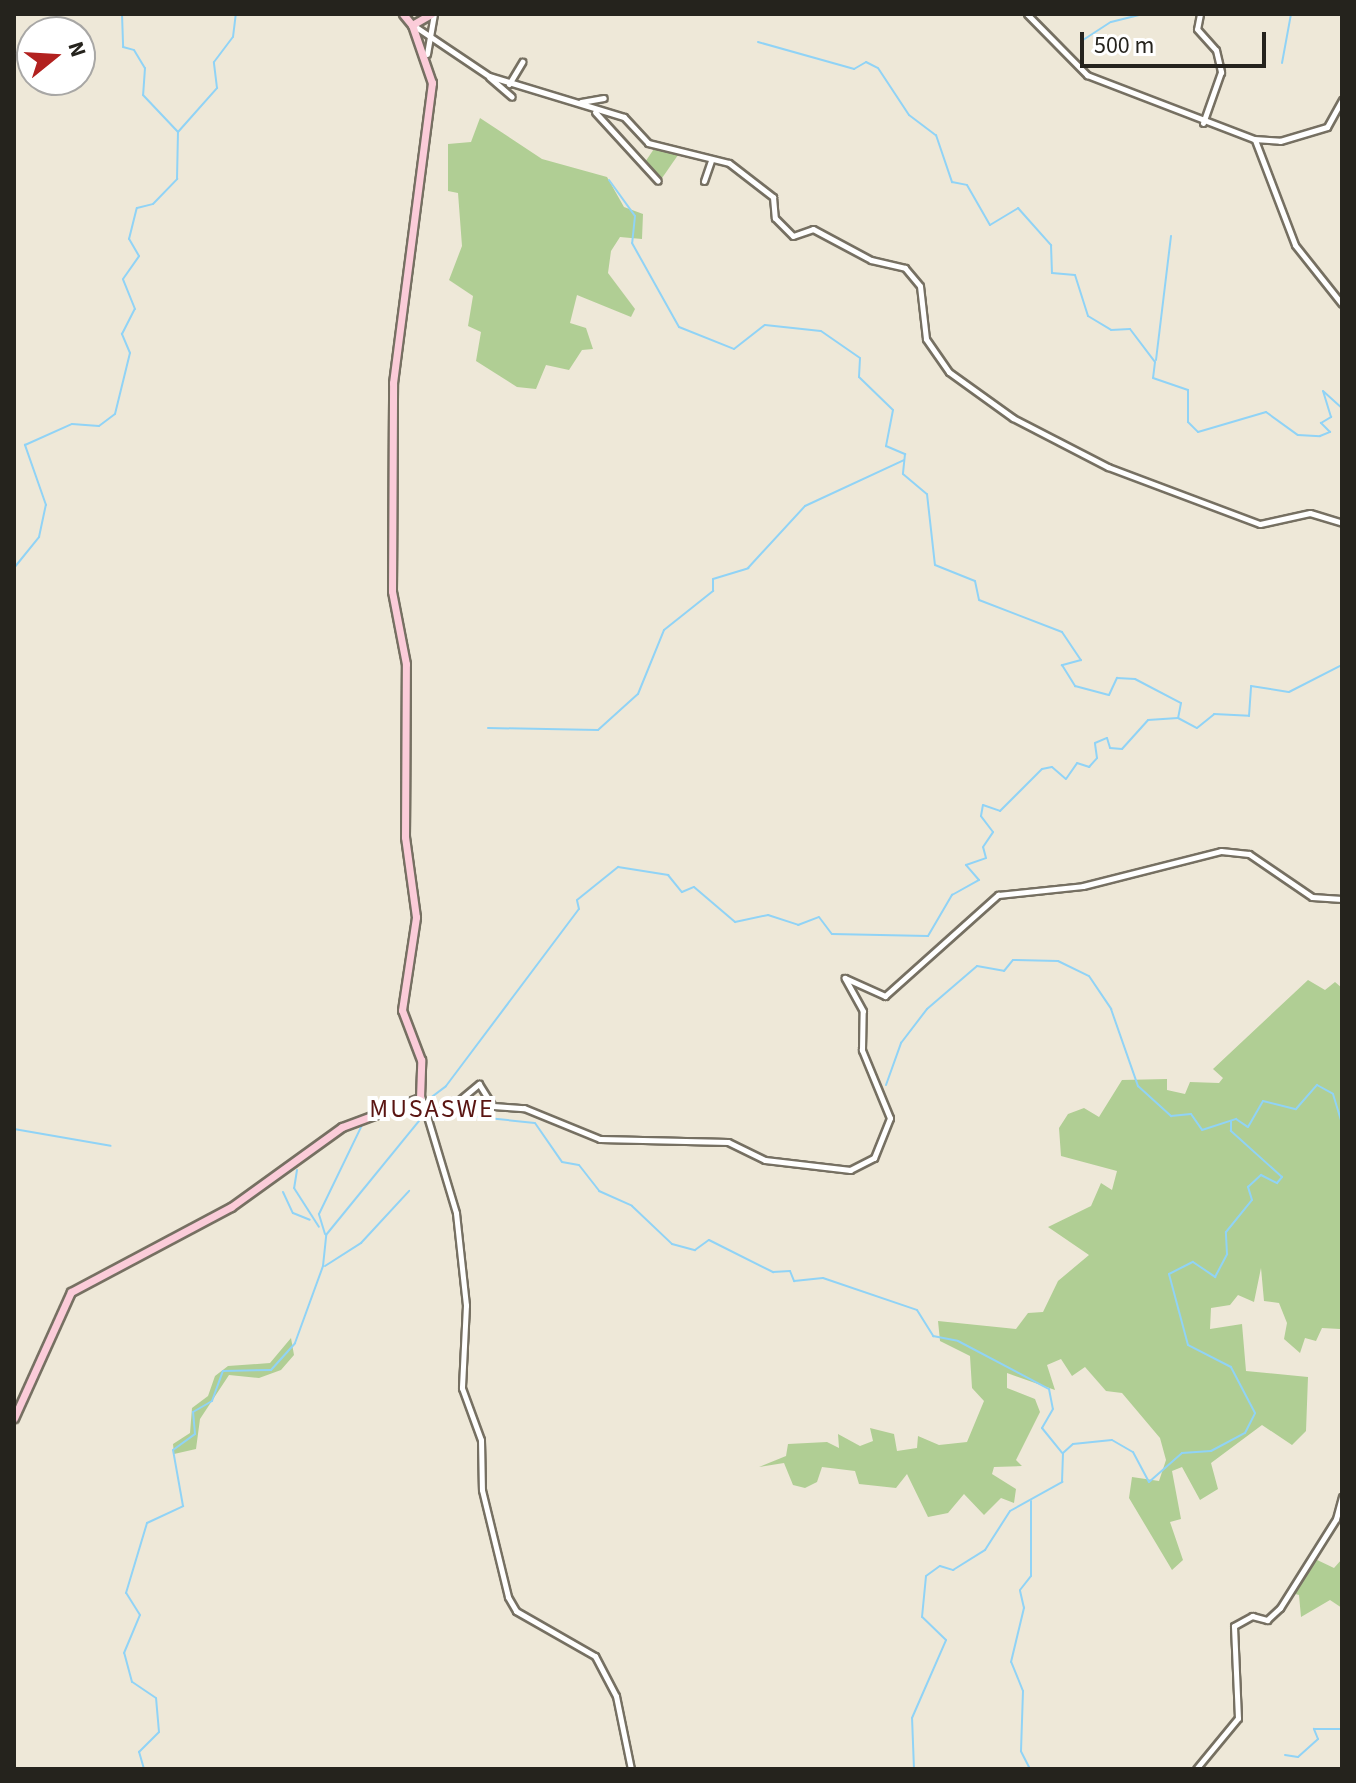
<!DOCTYPE html>
<html>
<head>
<meta charset="utf-8">
<style>
  body { margin:0 }
  #map { position:relative; width:1356px; height:1783px; overflow:hidden; background:#eee8d8; font-family:"Source Sans 3",sans-serif }
  div>[style] { position:absolute }
  .green>* { inset:0; background:#b0ce94 }
  .stream>* { height:2px; margin:-1px; padding:0 1px; transform-origin:1px; border-radius:1px; background:#90d3f6 }
  .roads { filter:drop-shadow(2px 0 #767062) drop-shadow(-2px 0 #767062) drop-shadow(0 2px #767062) drop-shadow(0 -2px #767062) }
  .minor>* { height:5px; margin:-2.5px; padding:0 2.5px; transform-origin:2.5px; border-radius:2.5px; background:#fff }
  .major>* { height:7px; margin:-3.5px; padding:0 3.5px; transform-origin:3.5px; border-radius:3.5px; background:#fbccd9 }
  span { translate:-50% -50%; white-space:nowrap; text-align:center; line-height:1.15; -webkit-text-stroke:8px #fff; paint-order:stroke }
  .quarter-label { font-size:26px; color:#5a1512; letter-spacing:2px }
  .frame { position:absolute; inset:0; border:16px solid #25231d; pointer-events:none }
  .north { position:absolute; left:16px; top:16px; width:80px; height:80px; box-sizing:border-box; background:#fff; border:2px solid #a8a7a5; border-radius:50%; rotate:72deg; font-size:22px; font-weight:700; line-height:32px; text-align:center; color:#25231d }
  .north::after { content:''; display:block; margin:auto; width:28px; height:36px; background:#b2211f; clip-path:polygon(50% 0,100% 100%,50% 72%,0 100%) }
  .scale { position:absolute; left:1080px; top:32px; width:186px; height:36px; box-sizing:border-box; border:4px solid #25231d; border-top:0; padding-left:10px; font-size:24px; line-height:28px; white-space:nowrap; color:#25231d; -webkit-text-stroke:6px #fff; paint-order:stroke }
</style>
</head>
<body>
<div id="map">
  <div class="green">
    <div style="clip-path:polygon(480px 118px,542px 159px,607px 177px,624px 207px,643px 214px,642px 239px,620px 237px,611px 251px,608px 273px,635px 309px,631px 317px,577px 295px,570px 323px,586px 328px,593px 349px,582px 350px,569px 370px,546px 365px,536px 389px,517px 387px,476px 361px,481px 332px,468px 326px,473px 296px,449px 280px,462px 246px,458px 193px,448px 191px,448px 144px,471px 142px)"></div>
    <div style="clip-path:polygon(656px 146px,678px 155px,660px 181px,643px 165px)"></div>
    <div style="clip-path:polygon(1308px 980px,1325px 990px,1335px 982px,1342px 988px,1342px 1321px,1340px 1329px,1322px 1328px,1316px 1341px,1305px 1338px,1300px 1353px,1284px 1339px,1287px 1323px,1279px 1303px,1264px 1301px,1261px 1268px,1254px 1302px,1238px 1295px,1230px 1305px,1211px 1308px,1210px 1329px,1242px 1324px,1246px 1371px,1308px 1377px,1306px 1431px,1292px 1445px,1262px 1425px,1211px 1463px,1218px 1489px,1200px 1500px,1182px 1467px,1172px 1471px,1181px 1519px,1170px 1522px,1183px 1560px,1172px 1570px,1129px 1498px,1132px 1477px,1159px 1481px,1166px 1460px,1160px 1438px,1122px 1393px,1106px 1391px,1085px 1367px,1072px 1376px,1061px 1359px,1047px 1365px,1055px 1390px,1007px 1373px,1007px 1388px,1035px 1399px,1040px 1412px,1016px 1460px,1022px 1466px,994px 1467px,992px 1474px,1016px 1489px,1014px 1503px,1001px 1498px,984px 1515px,964px 1494px,948px 1513px,928px 1517px,907px 1474px,896px 1488px,859px 1484px,855px 1471px,822px 1467px,817px 1482px,805px 1488px,793px 1485px,784px 1463px,759px 1467px,786px 1456px,788px 1444px,827px 1442px,839px 1448px,838px 1434px,860px 1446px,873px 1441px,870px 1428px,894px 1434px,897px 1451px,917px 1448px,918px 1436px,939px 1445px,967px 1442px,984px 1401px,972px 1388px,970px 1356px,940px 1341px,938px 1321px,1016px 1329px,1028px 1313px,1043px 1312px,1058px 1281px,1089px 1255px,1048px 1227px,1091px 1206px,1101px 1183px,1112px 1190px,1117px 1171px,1061px 1156px,1059px 1128px,1068px 1114px,1084px 1108px,1099px 1117px,1122px 1080px,1167px 1079px,1167px 1090px,1185px 1094px,1190px 1082px,1219px 1083px,1223px 1078px,1213px 1069px)"></div>
    <div style="clip-path:polygon(291px 1338px,294px 1355px,281px 1370px,259px 1378px,229px 1375px,200px 1419px,196px 1449px,174px 1454px,173px 1444px,190px 1433px,192px 1408px,208px 1396px,215px 1376px,228px 1366px,270px 1363px)"></div>
    <div style="clip-path:polygon(1313px 1558px,1334px 1568px,1342px 1559px,1342px 1608px,1330px 1600px,1301px 1617px,1299px 1595px,1292px 1593px)"></div>
  </div>
  <div class="stream">
    <div style="left:122px;top:14px;width:33px;rotate:88deg"></div>
    <div style="left:123px;top:47px;width:11px;rotate:15deg"></div>
    <div style="left:134px;top:50px;width:21px;rotate:59deg"></div>
    <div style="left:145px;top:68px;width:27px;rotate:94deg"></div>
    <div style="left:143px;top:95px;width:51px;rotate:46.6deg"></div>
    <div style="left:1083px;top:40px;width:33px;rotate:-33deg"></div>
    <div style="left:1111px;top:22px;width:32px;rotate:-14deg"></div>
    <div style="left:758px;top:42px;width:100px;rotate:15.7deg"></div>
    <div style="left:854px;top:69px;width:14px;rotate:-30deg"></div>
    <div style="left:866px;top:62px;width:13px;rotate:27deg"></div>
    <div style="left:878px;top:68px;width:56px;rotate:56.6deg"></div>
    <div style="left:909px;top:115px;width:34px;rotate:37deg"></div>
    <div style="left:936px;top:135px;width:50px;rotate:71.2deg"></div>
    <div style="left:952px;top:182px;width:15px;rotate:11deg"></div>
    <div style="left:967px;top:185px;width:46px;rotate:60.1deg"></div>
    <div style="left:990px;top:225px;width:33px;rotate:-31deg"></div>
    <div style="left:1018px;top:208px;width:50px;rotate:48.3deg"></div>
    <div style="left:1051px;top:245px;width:28px;rotate:88deg"></div>
    <div style="left:1052px;top:273px;width:23px;rotate:5deg"></div>
    <div style="left:1075px;top:275px;width:43px;rotate:72.4deg"></div>
    <div style="left:1088px;top:316px;width:27px;rotate:31deg"></div>
    <div style="left:1111px;top:330px;width:19px;rotate:-3deg"></div>
    <div style="left:1130px;top:329px;width:41px;rotate:52.9deg"></div>
    <div style="left:1155px;top:362px;width:16px;rotate:97deg"></div>
    <div style="left:1153px;top:378px;width:37px;rotate:19deg"></div>
    <div style="left:1188px;top:390px;width:32px;rotate:90deg"></div>
    <div style="left:1188px;top:422px;width:14px;rotate:45deg"></div>
    <div style="left:1198px;top:432px;width:71px;rotate:-16.4deg"></div>
    <div style="left:1266px;top:412px;width:39px;rotate:36deg"></div>
    <div style="left:1298px;top:435px;width:22px;rotate:3deg"></div>
    <div style="left:1320px;top:436px;width:11px;rotate:-22deg"></div>
    <div style="left:1330px;top:432px;width:13px;rotate:-135deg"></div>
    <div style="left:1321px;top:423px;width:12px;rotate:-31deg"></div>
    <div style="left:1331px;top:417px;width:27px;rotate:-107deg"></div>
    <div style="left:1323px;top:391px;width:25px;rotate:42deg"></div>
    <div style="left:1282px;top:63px;width:50px;rotate:-79.6deg"></div>
    <div style="left:609px;top:180px;width:44px;rotate:54.2deg"></div>
    <div style="left:635px;top:216px;width:27px;rotate:96deg"></div>
    <div style="left:632px;top:243px;width:96px;rotate:60.8deg"></div>
    <div style="left:679px;top:327px;width:59px;rotate:21.8deg"></div>
    <div style="left:734px;top:349px;width:39px;rotate:-38deg"></div>
    <div style="left:765px;top:325px;width:56px;rotate:6.1deg"></div>
    <div style="left:821px;top:331px;width:47px;rotate:34.7deg"></div>
    <div style="left:860px;top:358px;width:19px;rotate:93deg"></div>
    <div style="left:859px;top:377px;width:47px;rotate:44.1deg"></div>
    <div style="left:893px;top:410px;width:37px;rotate:101deg"></div>
    <div style="left:886px;top:446px;width:21px;rotate:23deg"></div>
    <div style="left:905px;top:454px;width:20px;rotate:96deg"></div>
    <div style="left:903px;top:474px;width:31px;rotate:40deg"></div>
    <div style="left:927px;top:494px;width:71px;rotate:83.6deg"></div>
    <div style="left:935px;top:565px;width:43px;rotate:21.8deg"></div>
    <div style="left:975px;top:581px;width:19px;rotate:78deg"></div>
    <div style="left:979px;top:600px;width:89px;rotate:21.1deg"></div>
    <div style="left:1062px;top:632px;width:34px;rotate:56deg"></div>
    <div style="left:1081px;top:660px;width:20px;rotate:165deg"></div>
    <div style="left:1062px;top:665px;width:25px;rotate:58deg"></div>
    <div style="left:1075px;top:686px;width:35px;rotate:15deg"></div>
    <div style="left:1109px;top:695px;width:19px;rotate:-65deg"></div>
    <div style="left:1117px;top:678px;width:18px;rotate:3deg"></div>
    <div style="left:1135px;top:679px;width:52px;rotate:27.6deg"></div>
    <div style="left:1181px;top:703px;width:15px;rotate:101deg"></div>
    <div style="left:1178px;top:718px;width:21px;rotate:28deg"></div>
    <div style="left:1197px;top:728px;width:22px;rotate:-39deg"></div>
    <div style="left:1214px;top:714px;width:35px;rotate:3deg"></div>
    <div style="left:1249px;top:716px;width:30px;rotate:-86deg"></div>
    <div style="left:1251px;top:686px;width:38px;rotate:9deg"></div>
    <div style="left:1289px;top:692px;width:59px;rotate:-27deg"></div>
    <div style="left:1156px;top:360px;width:125px;rotate:-83.1deg"></div>
    <div style="left:14px;top:568px;width:40px;rotate:-51deg"></div>
    <div style="left:39px;top:537px;width:33px;rotate:-78deg"></div>
    <div style="left:46px;top:505px;width:64px;rotate:-109.3deg"></div>
    <div style="left:25px;top:445px;width:51px;rotate:-24.1deg"></div>
    <div style="left:72px;top:424px;width:27px;rotate:4deg"></div>
    <div style="left:99px;top:426px;width:20px;rotate:-37deg"></div>
    <div style="left:115px;top:414px;width:63px;rotate:-76.2deg"></div>
    <div style="left:130px;top:353px;width:21px;rotate:-113deg"></div>
    <div style="left:122px;top:334px;width:28px;rotate:-63deg"></div>
    <div style="left:135px;top:309px;width:32px;rotate:-112deg"></div>
    <div style="left:123px;top:279px;width:28px;rotate:-55deg"></div>
    <div style="left:139px;top:256px;width:20px;rotate:-120deg"></div>
    <div style="left:129px;top:239px;width:32px;rotate:-76deg"></div>
    <div style="left:137px;top:208px;width:16px;rotate:-14deg"></div>
    <div style="left:153px;top:204px;width:35px;rotate:-46deg"></div>
    <div style="left:177px;top:179px;width:47px;rotate:-88.8deg"></div>
    <div style="left:178px;top:132px;width:59px;rotate:-48.4deg"></div>
    <div style="left:217px;top:88px;width:26px;rotate:-97deg"></div>
    <div style="left:214px;top:62px;width:31px;rotate:-53deg"></div>
    <div style="left:233px;top:37px;width:23px;rotate:-83deg"></div>
    <div style="left:488px;top:728px;width:110px;rotate:1deg"></div>
    <div style="left:598px;top:730px;width:54px;rotate:-42deg"></div>
    <div style="left:638px;top:694px;width:69px;rotate:-67.9deg"></div>
    <div style="left:664px;top:630px;width:63px;rotate:-38.5deg"></div>
    <div style="left:713px;top:591px;width:12px;rotate:-90deg"></div>
    <div style="left:713px;top:579px;width:37px;rotate:-17deg"></div>
    <div style="left:748px;top:568px;width:84px;rotate:-47.4deg"></div>
    <div style="left:805px;top:506px;width:109px;rotate:-24.9deg"></div>
    <div style="left:886px;top:1085px;width:45px;rotate:-70.3deg"></div>
    <div style="left:901px;top:1043px;width:43px;rotate:-52.6deg"></div>
    <div style="left:927px;top:1009px;width:66px;rotate:-40.7deg"></div>
    <div style="left:977px;top:966px;width:27px;rotate:10deg"></div>
    <div style="left:1004px;top:971px;width:14px;rotate:-51deg"></div>
    <div style="left:1013px;top:960px;width:45px;rotate:1.3deg"></div>
    <div style="left:1058px;top:961px;width:34px;rotate:26deg"></div>
    <div style="left:1089px;top:976px;width:40px;rotate:56deg"></div>
    <div style="left:1111px;top:1009px;width:82px;rotate:70.7deg"></div>
    <div style="left:1138px;top:1086px;width:45px;rotate:42.3deg"></div>
    <div style="left:1171px;top:1116px;width:20px;rotate:-6deg"></div>
    <div style="left:1191px;top:1114px;width:19px;rotate:55deg"></div>
    <div style="left:1202px;top:1130px;width:36px;rotate:-18deg"></div>
    <div style="left:1236px;top:1119px;width:14px;rotate:34deg"></div>
    <div style="left:1248px;top:1127px;width:30px;rotate:-60deg"></div>
    <div style="left:1263px;top:1101px;width:34px;rotate:14deg"></div>
    <div style="left:1296px;top:1109px;width:32px;rotate:-49deg"></div>
    <div style="left:1317px;top:1085px;width:18px;rotate:29deg"></div>
    <div style="left:1333px;top:1094px;width:30px;rotate:73deg"></div>
    <div style="left:425px;top:1102px;width:26px;rotate:-37deg"></div>
    <div style="left:446px;top:1086px;width:221px;rotate:-53.1deg"></div>
    <div style="left:579px;top:909px;width:9px;rotate:-103deg"></div>
    <div style="left:577px;top:900px;width:53px;rotate:-38.8deg"></div>
    <div style="left:618px;top:867px;width:51px;rotate:9.1deg"></div>
    <div style="left:668px;top:875px;width:22px;rotate:51deg"></div>
    <div style="left:682px;top:892px;width:13px;rotate:-23deg"></div>
    <div style="left:694px;top:887px;width:54px;rotate:40.5deg"></div>
    <div style="left:735px;top:922px;width:34px;rotate:-12deg"></div>
    <div style="left:768px;top:915px;width:32px;rotate:18deg"></div>
    <div style="left:798px;top:925px;width:22px;rotate:-21deg"></div>
    <div style="left:819px;top:917px;width:21px;rotate:53deg"></div>
    <div style="left:832px;top:934px;width:96px;rotate:1.2deg"></div>
    <div style="left:928px;top:936px;width:48px;rotate:-59.7deg"></div>
    <div style="left:952px;top:895px;width:31px;rotate:-29deg"></div>
    <div style="left:979px;top:880px;width:20px;rotate:-131deg"></div>
    <div style="left:966px;top:865px;width:21px;rotate:-19deg"></div>
    <div style="left:986px;top:858px;width:11px;rotate:-105deg"></div>
    <div style="left:983px;top:847px;width:18px;rotate:-56deg"></div>
    <div style="left:993px;top:832px;width:20px;rotate:-127deg"></div>
    <div style="left:981px;top:816px;width:11px;rotate:-80deg"></div>
    <div style="left:983px;top:805px;width:18px;rotate:19deg"></div>
    <div style="left:1000px;top:811px;width:59px;rotate:-45deg"></div>
    <div style="left:1042px;top:769px;width:10px;rotate:-11deg"></div>
    <div style="left:1052px;top:767px;width:18px;rotate:41deg"></div>
    <div style="left:1066px;top:779px;width:19px;rotate:-55deg"></div>
    <div style="left:1077px;top:763px;width:13px;rotate:18deg"></div>
    <div style="left:1089px;top:767px;width:12px;rotate:-48deg"></div>
    <div style="left:1097px;top:758px;width:15px;rotate:-98deg"></div>
    <div style="left:1095px;top:743px;width:13px;rotate:-23deg"></div>
    <div style="left:1107px;top:738px;width:10px;rotate:73deg"></div>
    <div style="left:1110px;top:748px;width:12px;rotate:5deg"></div>
    <div style="left:1122px;top:749px;width:39px;rotate:-48deg"></div>
    <div style="left:1148px;top:720px;width:30px;rotate:-4deg"></div>
    <div style="left:478px;top:1117px;width:57px;rotate:6deg"></div>
    <div style="left:535px;top:1123px;width:47px;rotate:55.3deg"></div>
    <div style="left:562px;top:1162px;width:17px;rotate:10deg"></div>
    <div style="left:579px;top:1165px;width:33px;rotate:52deg"></div>
    <div style="left:599px;top:1191px;width:36px;rotate:24deg"></div>
    <div style="left:632px;top:1206px;width:55px;rotate:43.5deg"></div>
    <div style="left:672px;top:1244px;width:24px;rotate:15deg"></div>
    <div style="left:695px;top:1250px;width:17px;rotate:-36deg"></div>
    <div style="left:709px;top:1240px;width:72px;rotate:26.6deg"></div>
    <div style="left:773px;top:1272px;width:17px;rotate:-3deg"></div>
    <div style="left:790px;top:1271px;width:11px;rotate:68deg"></div>
    <div style="left:794px;top:1281px;width:29px;rotate:-6deg"></div>
    <div style="left:823px;top:1278px;width:99px;rotate:18.8deg"></div>
    <div style="left:917px;top:1310px;width:31px;rotate:58deg"></div>
    <div style="left:933px;top:1336px;width:25px;rotate:11deg"></div>
    <div style="left:958px;top:1341px;width:103px;rotate:27.8deg"></div>
    <div style="left:1049px;top:1389px;width:20px;rotate:79deg"></div>
    <div style="left:1053px;top:1409px;width:22px;rotate:120deg"></div>
    <div style="left:1042px;top:1428px;width:32px;rotate:51deg"></div>
    <div style="left:14px;top:1129px;width:98px;rotate:9.9deg"></div>
    <div style="left:297px;top:1170px;width:18px;rotate:99deg"></div>
    <div style="left:294px;top:1188px;width:46px;rotate:57.3deg"></div>
    <div style="left:283px;top:1192px;width:23px;rotate:65deg"></div>
    <div style="left:293px;top:1213px;width:18px;rotate:22deg"></div>
    <div style="left:325px;top:1234px;width:21px;rotate:-107deg"></div>
    <div style="left:319px;top:1214px;width:101px;rotate:-64.2deg"></div>
    <div style="left:325px;top:1266px;width:43px;rotate:-32.6deg"></div>
    <div style="left:361px;top:1243px;width:71px;rotate:-47.3deg"></div>
    <div style="left:1285px;top:1755px;width:13px;rotate:9deg"></div>
    <div style="left:1298px;top:1757px;width:27px;rotate:-42deg"></div>
    <div style="left:1318px;top:1739px;width:11px;rotate:-112deg"></div>
    <div style="left:1314px;top:1729px;width:28px"></div>
    <div style="left:144px;top:1769px;width:18px;rotate:-106deg"></div>
    <div style="left:139px;top:1752px;width:28px;rotate:-45deg"></div>
    <div style="left:159px;top:1732px;width:34px;rotate:-95deg"></div>
    <div style="left:156px;top:1698px;width:29px;rotate:-146deg"></div>
    <div style="left:132px;top:1682px;width:30px;rotate:-105deg"></div>
    <div style="left:124px;top:1653px;width:41px;rotate:-67.2deg"></div>
    <div style="left:140px;top:1615px;width:26px;rotate:-122deg"></div>
    <div style="left:126px;top:1593px;width:73px;rotate:-73.3deg"></div>
    <div style="left:147px;top:1523px;width:40px;rotate:-25deg"></div>
    <div style="left:183px;top:1506px;width:57px;rotate:-100.1deg"></div>
    <div style="left:173px;top:1450px;width:27px;rotate:-36deg"></div>
    <div style="left:195px;top:1434px;width:22px;rotate:-95deg"></div>
    <div style="left:193px;top:1412px;width:22px;rotate:-30deg"></div>
    <div style="left:212px;top:1401px;width:32px;rotate:-70deg"></div>
    <div style="left:223px;top:1371px;width:48px;rotate:-1.2deg"></div>
    <div style="left:271px;top:1370px;width:36px;rotate:-48deg"></div>
    <div style="left:295px;top:1343px;width:82px;rotate:-70deg"></div>
    <div style="left:323px;top:1266px;width:31px;rotate:-84deg"></div>
    <div style="left:326px;top:1235px;width:154px;rotate:-50.8deg"></div>
    <div style="left:914px;top:1769px;width:51px;rotate:-92.2deg"></div>
    <div style="left:912px;top:1718px;width:85px;rotate:-66.4deg"></div>
    <div style="left:946px;top:1640px;width:33px;rotate:-136deg"></div>
    <div style="left:922px;top:1617px;width:41px;rotate:-84.4deg"></div>
    <div style="left:926px;top:1576px;width:17px;rotate:-36deg"></div>
    <div style="left:940px;top:1566px;width:14px;rotate:17deg"></div>
    <div style="left:953px;top:1570px;width:38px;rotate:-32deg"></div>
    <div style="left:985px;top:1550px;width:46px;rotate:-57.3deg"></div>
    <div style="left:1010px;top:1511px;width:60px;rotate:-29.1deg"></div>
    <div style="left:1062px;top:1482px;width:29px;rotate:-88deg"></div>
    <div style="left:1063px;top:1453px;width:13px;rotate:-42deg"></div>
    <div style="left:1073px;top:1444px;width:39px;rotate:-6deg"></div>
    <div style="left:1112px;top:1440px;width:24px;rotate:30deg"></div>
    <div style="left:1133px;top:1452px;width:34px;rotate:62deg"></div>
    <div style="left:1149px;top:1482px;width:44px;rotate:-41.3deg"></div>
    <div style="left:1182px;top:1453px;width:29px;rotate:-4deg"></div>
    <div style="left:1211px;top:1451px;width:38px;rotate:-28deg"></div>
    <div style="left:1245px;top:1433px;width:22px;rotate:-63deg"></div>
    <div style="left:1255px;top:1413px;width:52px;rotate:-117.6deg"></div>
    <div style="left:1231px;top:1367px;width:48px;rotate:-152.9deg"></div>
    <div style="left:1188px;top:1345px;width:73px;rotate:-105deg"></div>
    <div style="left:1169px;top:1274px;width:27px;rotate:-27deg"></div>
    <div style="left:1193px;top:1262px;width:27px;rotate:34deg"></div>
    <div style="left:1215px;top:1277px;width:26px;rotate:-62deg"></div>
    <div style="left:1227px;top:1254px;width:22px;rotate:-93deg"></div>
    <div style="left:1226px;top:1232px;width:41px;rotate:-50.9deg"></div>
    <div style="left:1252px;top:1200px;width:14px;rotate:-107deg"></div>
    <div style="left:1248px;top:1187px;width:18px;rotate:-43deg"></div>
    <div style="left:1261px;top:1175px;width:18px;rotate:27deg"></div>
    <div style="left:1277px;top:1183px;width:8px;rotate:-50deg"></div>
    <div style="left:1282px;top:1177px;width:69px;rotate:-138deg"></div>
    <div style="left:1231px;top:1131px;width:10px;rotate:-90deg"></div>
    <div style="left:1030px;top:1769px;width:20px;rotate:-117deg"></div>
    <div style="left:1021px;top:1751px;width:60px;rotate:-88.1deg"></div>
    <div style="left:1023px;top:1691px;width:31px;rotate:-112deg"></div>
    <div style="left:1011px;top:1662px;width:56px;rotate:-76.5deg"></div>
    <div style="left:1024px;top:1608px;width:18px;rotate:-103deg"></div>
    <div style="left:1020px;top:1590px;width:18px;rotate:-52deg"></div>
    <div style="left:1031px;top:1576px;width:75px;rotate:-90deg"></div>
  </div>
  <div class="roads">
    <div class="minor">
      <div style="left:1027px;top:14px;width:86px;rotate:45.5deg"></div>
      <div style="left:1087px;top:75px;width:179px;rotate:21deg"></div>
      <div style="left:1254px;top:139px;width:26px;rotate:4deg"></div>
      <div style="left:1280px;top:141px;width:49px;rotate:-16.6deg"></div>
      <div style="left:1327px;top:127px;width:31px;rotate:-61deg"></div>
      <div style="left:1200px;top:14px;width:15px;rotate:101deg"></div>
      <div style="left:1197px;top:29px;width:28px;rotate:48deg"></div>
      <div style="left:1216px;top:50px;width:23px;rotate:77deg"></div>
      <div style="left:1221px;top:72px;width:54px;rotate:109.4deg"></div>
      <div style="left:413px;top:25px;width:92px;rotate:33.9deg"></div>
      <div style="left:489px;top:76px;width:141px;rotate:16.9deg"></div>
      <div style="left:624px;top:117px;width:35px;rotate:47deg"></div>
      <div style="left:648px;top:143px;width:83px;rotate:13.9deg"></div>
      <div style="left:729px;top:163px;width:56px;rotate:37.7deg"></div>
      <div style="left:773px;top:197px;width:21px;rotate:85deg"></div>
      <div style="left:775px;top:218px;width:25px;rotate:45deg"></div>
      <div style="left:793px;top:236px;width:21px;rotate:-19deg"></div>
      <div style="left:813px;top:229px;width:66px;rotate:28.1deg"></div>
      <div style="left:871px;top:260px;width:35px;rotate:13deg"></div>
      <div style="left:905px;top:268px;width:23px;rotate:50deg"></div>
      <div style="left:920px;top:286px;width:53px;rotate:83.5deg"></div>
      <div style="left:926px;top:339px;width:40px;rotate:55.1deg"></div>
      <div style="left:949px;top:372px;width:79px;rotate:35.7deg"></div>
      <div style="left:1013px;top:418px;width:107px;rotate:27.3deg"></div>
      <div style="left:1108px;top:467px;width:162px;rotate:20.6deg"></div>
      <div style="left:1260px;top:524px;width:51px;rotate:-12.4deg"></div>
      <div style="left:1310px;top:513px;width:34px;rotate:17deg"></div>
      <div style="left:427px;top:54px;width:41px;rotate:-80.1deg"></div>
      <div style="left:489px;top:77px;width:30px;rotate:41deg"></div>
      <div style="left:509px;top:84px;width:26px;rotate:-59deg"></div>
      <div style="left:581px;top:102px;width:23px;rotate:-10deg"></div>
      <div style="left:595px;top:112px;width:93px;rotate:47.6deg"></div>
      <div style="left:1255px;top:140px;width:112px;rotate:69.1deg"></div>
      <div style="left:1295px;top:245px;width:75px;rotate:51.5deg"></div>
      <div style="left:704px;top:181px;width:21px;rotate:-71deg"></div>
      <div style="left:421px;top:1096px;width:122px;rotate:73.3deg"></div>
      <div style="left:456px;top:1213px;width:93px;rotate:83.8deg"></div>
      <div style="left:466px;top:1305px;width:83px;rotate:92.8deg"></div>
      <div style="left:462px;top:1388px;width:55px;rotate:69.9deg"></div>
      <div style="left:481px;top:1440px;width:50px;rotate:88.9deg"></div>
      <div style="left:482px;top:1490px;width:110px;rotate:76.3deg"></div>
      <div style="left:508px;top:1597px;width:16px;rotate:60deg"></div>
      <div style="left:516px;top:1611px;width:91px;rotate:29.7deg"></div>
      <div style="left:595px;top:1656px;width:45px;rotate:62.3deg"></div>
      <div style="left:616px;top:1696px;width:75px;rotate:78.4deg"></div>
      <div style="left:427px;top:1113px;width:24px;rotate:-12deg"></div>
      <div style="left:450px;top:1108px;width:38px;rotate:-40deg"></div>
      <div style="left:479px;top:1084px;width:26px;rotate:58deg"></div>
      <div style="left:493px;top:1106px;width:31px;rotate:4deg"></div>
      <div style="left:524px;top:1108px;width:82px;rotate:22.2deg"></div>
      <div style="left:600px;top:1139px;width:128px;rotate:1.3deg"></div>
      <div style="left:728px;top:1142px;width:41px;rotate:25.9deg"></div>
      <div style="left:765px;top:1160px;width:86px;rotate:6.7deg"></div>
      <div style="left:850px;top:1170px;width:27px;rotate:-27deg"></div>
      <div style="left:874px;top:1158px;width:43px;rotate:-68.2deg"></div>
      <div style="left:890px;top:1118px;width:74px;rotate:-112.4deg"></div>
      <div style="left:862px;top:1050px;width:39px;rotate:-89deg"></div>
      <div style="left:863px;top:1011px;width:38px;rotate:-119deg"></div>
      <div style="left:845px;top:978px;width:44px;rotate:24.2deg"></div>
      <div style="left:885px;top:996px;width:152px;rotate:-41.8deg"></div>
      <div style="left:998px;top:895px;width:85px;rotate:-6deg"></div>
      <div style="left:1083px;top:886px;width:142px;rotate:-14.2deg"></div>
      <div style="left:1221px;top:851px;width:28px;rotate:6deg"></div>
      <div style="left:1249px;top:854px;width:76px;rotate:34.3deg"></div>
      <div style="left:1312px;top:897px;width:30px;rotate:4deg"></div>
      <div style="left:1196px;top:1769px;width:66px;rotate:-50.5deg"></div>
      <div style="left:1238px;top:1718px;width:92px;rotate:-92.5deg"></div>
      <div style="left:1234px;top:1626px;width:21px;rotate:-29deg"></div>
      <div style="left:1252px;top:1616px;width:16px;rotate:15deg"></div>
      <div style="left:1267px;top:1620px;width:18px;rotate:-43deg"></div>
      <div style="left:1280px;top:1608px;width:105px;rotate:-57.8deg"></div>
      <div style="left:1336px;top:1519px;width:23px;rotate:-75deg"></div>
    </div>
    <div class="major">
      <div style="left:403px;top:14px;width:14px;rotate:51deg"></div>
      <div style="left:14px;top:1418px;width:138px;rotate:-65.7deg"></div>
      <div style="left:71px;top:1292px;width:181px;rotate:-28deg"></div>
      <div style="left:231px;top:1207px;width:137px;rotate:-35.8deg"></div>
      <div style="left:342px;top:1127px;width:83px;rotate:-20.4deg"></div>
      <div style="left:420px;top:1098px;width:38px;rotate:-88deg"></div>
      <div style="left:421px;top:1060px;width:53px;rotate:-110.8deg"></div>
      <div style="left:402px;top:1010px;width:94px;rotate:-81.4deg"></div>
      <div style="left:416px;top:917px;width:81px;rotate:-97.8deg"></div>
      <div style="left:405px;top:837px;width:173px;rotate:-89.7deg"></div>
      <div style="left:406px;top:664px;width:74px;rotate:-100.9deg"></div>
      <div style="left:392px;top:591px;width:208px;rotate:-89.7deg"></div>
      <div style="left:393px;top:383px;width:303px;rotate:-82.6deg"></div>
      <div style="left:432px;top:83px;width:61px;rotate:-109deg"></div>
      <div style="left:412px;top:25px;width:22px;rotate:-30deg"></div>
    </div>
  </div>
  <div class="quarter-label">
    <span style="left:432px;top:1109px">MUSASWE</span>
  </div>
  <div class="frame"></div>
  <div class="north">N</div>
  <div class="scale">500 m</div>
</div>
</body>
</html>
